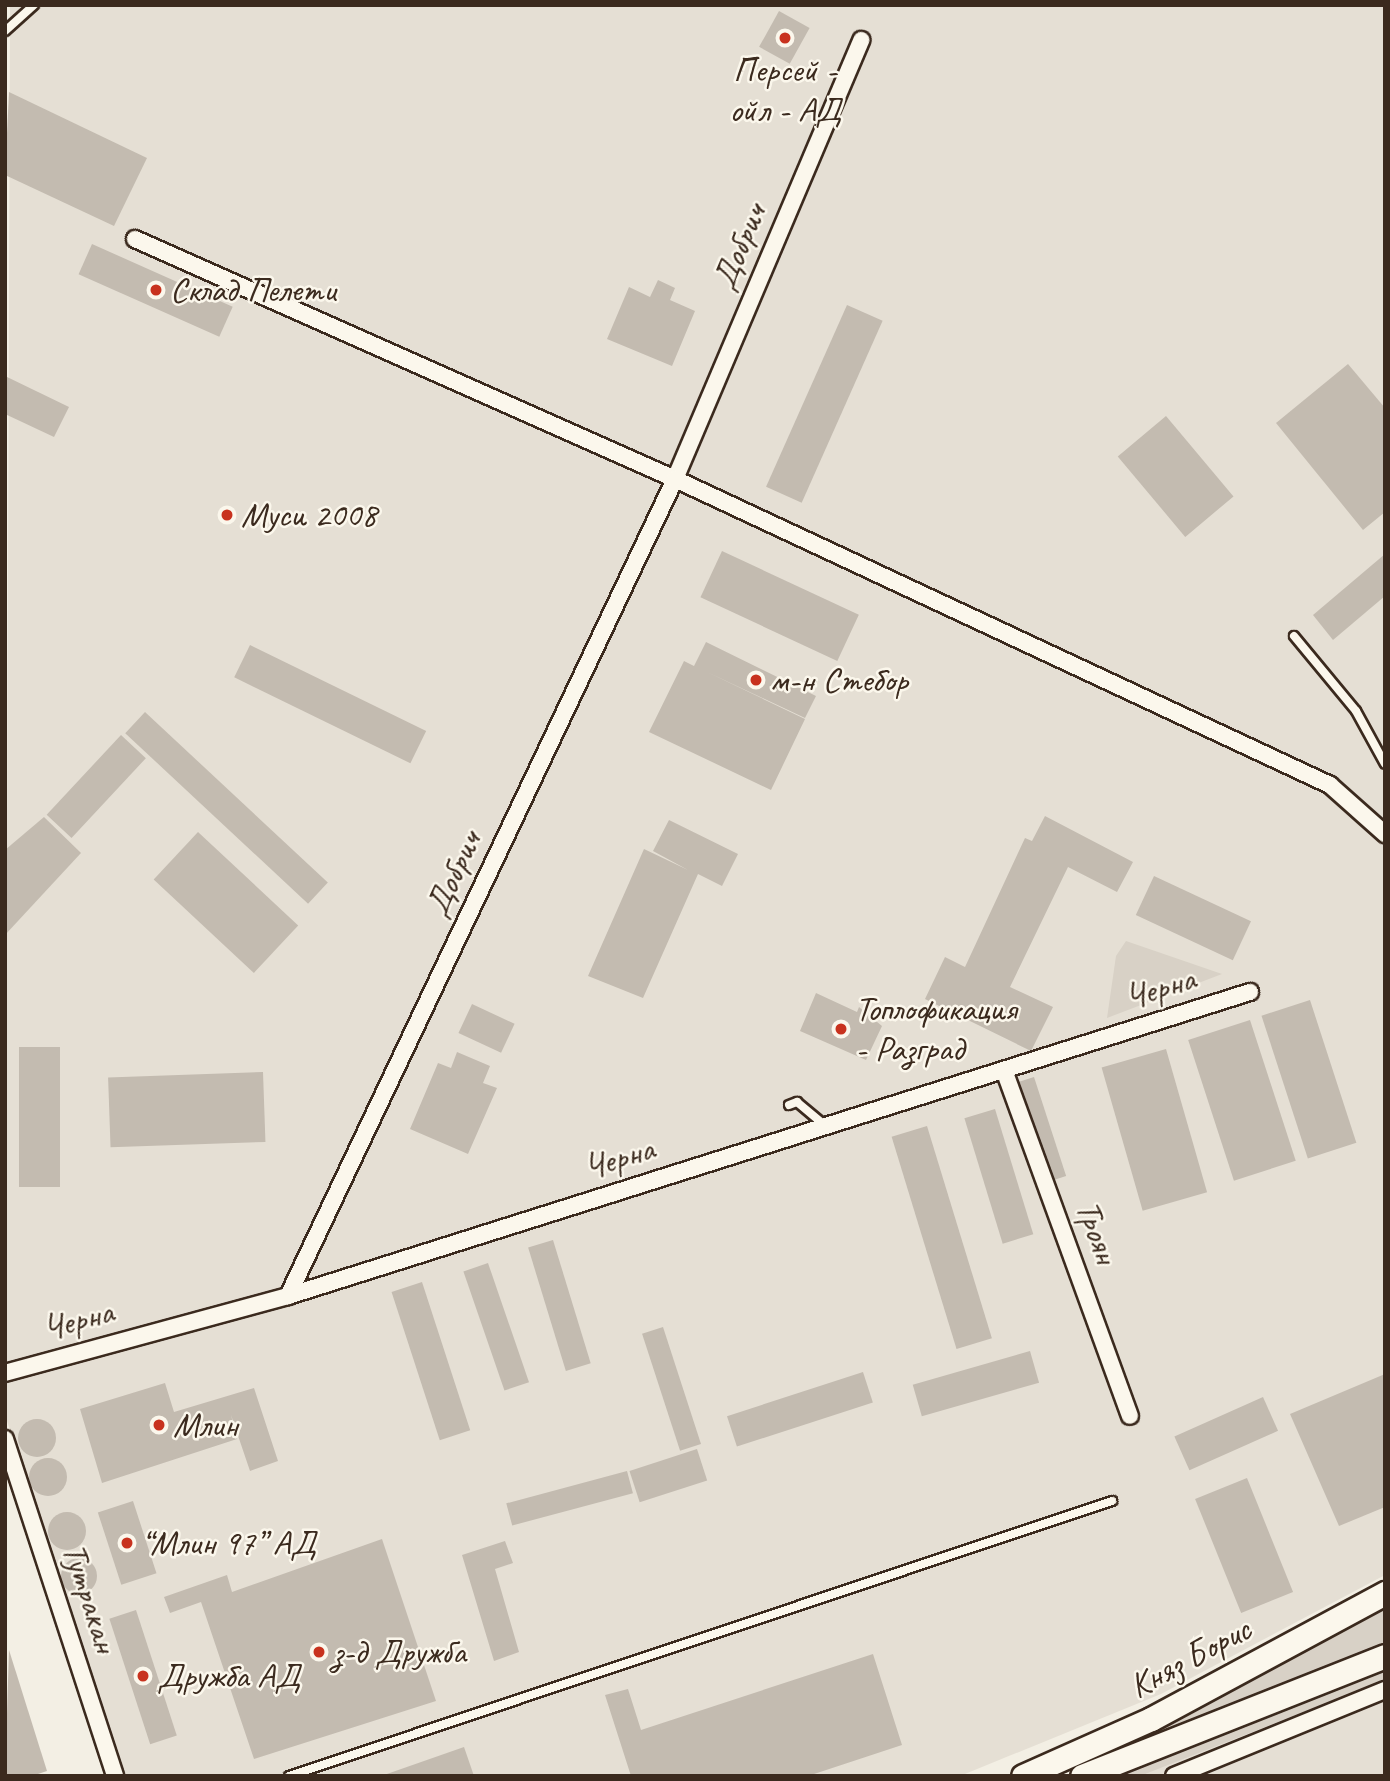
<!DOCTYPE html>
<html>
<head>
<meta charset="utf-8">
<style>
  body { margin:0 }
  #map { position:relative; width:1390px; height:1781px; overflow:hidden; background:#f3efe4; font-family:Caveat,sans-serif }
  div>[style] { position:absolute }
  .built>* { inset:0; background:#e5dfd4 }
  .green>* { inset:0; background:#d8d1c6 }
  .building>* { inset:0; background:#c3bbb0; transform-origin:0 0 }
  .round { border-radius:50% }
  .roads { filter:drop-shadow(2px 0 #3b2a1e) drop-shadow(-2px 0 #3b2a1e) drop-shadow(0 2px #3b2a1e) drop-shadow(0 -2px #3b2a1e) }
  .lane>* { height:8px; margin:-4px; padding:0 4px; transform-origin:4px; border-radius:4px; background:#fbf7ec }
  .street>* { height:16px; margin:-8px; padding:0 8px; transform-origin:8px; border-radius:8px; background:#fbf7ec }
  .secondary>* { height:23px; margin:-11.5px; padding:0 11.5px; transform-origin:11.5px; border-radius:11.5px; background:#fbf7ec }
  .dots>* { width:19px; height:19px; translate:-50% -50%; box-sizing:border-box; border:4px solid #fbf7ec; border-radius:50% }
  span { translate:-50% -50%; white-space:nowrap; text-align:center; line-height:1.15; -webkit-text-stroke:5px #fbf7ec; paint-order:stroke }
  .poi-label { font-size:35px; color:#3b2a1e }
  .left { translate:0 -50%; text-align:left }
  .street-label { font-size:35px; color:#3b2a1e }
  .frame { position:absolute; inset:0; border:7px solid #3b2a1e; pointer-events:none }
</style>
</head>
<body>
<div id="map">
  <div class="built">
    <div style="clip-path:polygon(10px 5px,1385px 5px,1385px 1575px,1161px 1694px,960px 1776px,125px 1776px,5px 1415px)"></div>
    <div style="clip-path:polygon(1385px 1675px,1385px 1776px,1118px 1776px)"></div>
  </div>
  <div class="green">
    <div style="clip-path:polygon(1126px 941px,1222px 974px,1107px 1018px,1116px 956px)"></div>
    <div style="clip-path:polygon(1385px 1605px,1385px 1645px,1045px 1776px)"></div>
    <div style="clip-path:polygon(1385px 1667px,1385px 1680px,1140px 1776px,1111px 1776px)"></div>
  </div>
  <div class="building">
    <div style="left:779px;top:11px;width:35px;height:41px;rotate:29deg"></div>
    <div style="clip-path:polygon(9px 92px,147px 158px,114px 226px,5px 175px)"></div>
    <div style="left:92px;top:244px;width:154px;height:33px;rotate:24deg"></div>
    <div style="clip-path:polygon(658px 280px,675px 288px,670px 300px,695px 311px,672px 366px,607px 339px,629px 287px,650px 297px)"></div>
    <div style="left:847px;top:305px;width:39px;height:199px;rotate:24deg"></div>
    <div style="clip-path:polygon(1348px 364px,1385px 408px,1385px 512px,1363px 530px,1276px 423px)"></div>
    <div style="clip-path:polygon(5px 376px,69px 407px,54px 437px,5px 414px)"></div>
    <div style="left:1166px;top:416px;width:105px;height:63px;rotate:50deg"></div>
    <div style="left:722px;top:551px;width:151px;height:51px;rotate:25deg"></div>
    <div style="clip-path:polygon(1385px 554px,1385px 596px,1333px 640px,1313px 615px)"></div>
    <div style="clip-path:polygon(706px 642px,816px 696px,805px 718px,707px 672px,805px 719px,771px 790px,649px 732px,684px 661px,694px 666px)"></div>
    <div style="left:250px;top:645px;width:196px;height:36px;rotate:26deg"></div>
    <div style="left:145px;top:712px;width:250px;height:29px;rotate:43deg"></div>
    <div style="left:121px;top:735px;width:34px;height:109px;rotate:43deg"></div>
    <div style="clip-path:polygon(1045px 816px,1133px 862px,1117px 892px,1068px 867px,1010px 987px,1053px 1007px,1031px 1051px,925px 999px,945px 957px,965px 967px,1025px 838px,1032px 841px)"></div>
    <div style="clip-path:polygon(44px 817px,81px 853px,5px 935px,5px 850px)"></div>
    <div style="clip-path:polygon(669px 820px,738px 854px,722px 886px,698px 874px,643px 998px,588px 976px,644px 849px,688px 870px,653px 851px)"></div>
    <div style="left:198px;top:832px;width:137px;height:65px;rotate:43deg"></div>
    <div style="left:1154px;top:876px;width:107px;height:43px;rotate:25deg"></div>
    <div style="clip-path:polygon(816px 993px,857px 1012px,859px 1007px,882px 1026px,866px 1060px,800px 1031px)"></div>
    <div style="left:1310px;top:1000px;width:150px;height:51px;rotate:72deg"></div>
    <div style="left:472px;top:1004px;width:47px;height:32px;rotate:25deg"></div>
    <div style="left:1250px;top:1020px;width:148px;height:65px;rotate:72deg"></div>
    <div style="left:19px;top:1047px;width:41px;height:140px"></div>
    <div style="left:1166px;top:1049px;width:149px;height:67px;rotate:74deg"></div>
    <div style="clip-path:polygon(457px 1052px,490px 1066px,483px 1083px,497px 1088px,468px 1154px,410px 1129px,438px 1063px,451px 1068px)"></div>
    <div style="left:263px;top:1072px;width:70px;height:155px;rotate:88deg"></div>
    <div style="left:1034px;top:1077px;width:104px;height:18px;rotate:72deg"></div>
    <div style="left:995px;top:1109px;width:131px;height:32px;rotate:73deg"></div>
    <div style="left:927px;top:1126px;width:222px;height:37px;rotate:73deg"></div>
    <div style="left:553px;top:1240px;width:129px;height:26px;rotate:73deg"></div>
    <div style="left:488px;top:1263px;width:126px;height:26px;rotate:71deg"></div>
    <div style="left:422px;top:1282px;width:156px;height:32px;rotate:72deg"></div>
    <div style="left:663px;top:1327px;width:123px;height:22px;rotate:72deg"></div>
    <div style="left:1030px;top:1351px;width:33px;height:122px;rotate:74deg"></div>
    <div style="left:863px;top:1372px;width:32px;height:143px;rotate:72deg"></div>
    <div style="clip-path:polygon(1385px 1374px,1385px 1507px,1339px 1526px,1290px 1414px)"></div>
    <div style="clip-path:polygon(165px 1383px,174px 1412px,254px 1388px,278px 1461px,250px 1471px,231px 1415px,237px 1439px,102px 1483px,80px 1409px)"></div>
    <div style="left:1263px;top:1397px;width:37px;height:97px;rotate:66deg"></div>
    <div class="round" style="left:18px;top:1419px;width:38px;height:38px"></div>
    <div style="left:697px;top:1449px;width:33px;height:71px;rotate:72deg"></div>
    <div class="round" style="left:29px;top:1458px;width:38px;height:38px"></div>
    <div style="left:627px;top:1471px;width:23px;height:125px;rotate:75deg"></div>
    <div style="left:1247px;top:1478px;width:123px;height:56px;rotate:68deg"></div>
    <div style="left:133px;top:1501px;width:76px;height:37px;rotate:72deg"></div>
    <div class="round" style="left:48px;top:1512px;width:38px;height:38px"></div>
    <div style="clip-path:polygon(382px 1539px,436px 1701px,254px 1759px,201px 1602px,170px 1613px,164px 1597px,227px 1575px,232px 1592px)"></div>
    <div style="clip-path:polygon(505px 1541px,513px 1563px,495px 1569px,519px 1652px,494px 1661px,462px 1555px)"></div>
    <div class="round" style="left:61px;top:1558px;width:36px;height:36px"></div>
    <div style="left:136px;top:1610px;width:132px;height:28px;rotate:72deg"></div>
    <div style="clip-path:polygon(9px 1650px,47px 1771px,32px 1776px,5px 1776px)"></div>
    <div style="clip-path:polygon(873px 1654px,902px 1745px,808px 1776px,631px 1776px,605px 1695px,628px 1689px,641px 1730px)"></div>
    <div style="clip-path:polygon(464px 1747px,474px 1776px,384px 1776px,384px 1775px)"></div>
  </div>
  <div class="roads">
    <div class="lane">
      <div style="left:5px;top:31px;width:39px;rotate:-42deg"></div>
      <div style="left:1294px;top:636px;width:97px;rotate:50.4deg"></div>
      <div style="left:1356px;top:711px;width:60px;rotate:61.3deg"></div>
      <div style="left:789px;top:1105px;width:9px;rotate:-21deg"></div>
      <div style="left:797px;top:1102px;width:38px;rotate:40deg"></div>
      <div style="left:289px;top:1776px;width:868px;rotate:-18.48deg"></div>
    </div>
    <div class="street">
      <div style="left:135px;top:239px;width:591px;rotate:23.96deg"></div>
      <div style="left:675px;top:479px;width:477px;rotate:-67deg"></div>
      <div style="left:1004px;top:1070px;width:368px;rotate:70deg"></div>
      <div style="left:288px;top:1296px;width:904px;rotate:-64.65deg"></div>
      <div style="left:675px;top:479px;width:723px;rotate:25.04deg"></div>
      <div style="left:1330px;top:785px;width:74px;rotate:41.7deg"></div>
      <div style="left:5px;top:1373px;width:293px;rotate:-15.2deg"></div>
      <div style="left:288px;top:1296px;width:1009px;rotate:-17.54deg"></div>
      <div style="left:5px;top:1439px;width:354px;rotate:71.9deg"></div>
      <div style="left:1174px;top:1776px;width:228px;rotate:-22.2deg"></div>
    </div>
    <div class="secondary">
      <div style="left:1023px;top:1776px;width:140px;rotate:-24deg"></div>
      <div style="left:1151px;top:1719px;width:266px;rotate:-28.3deg"></div>
      <div style="left:1082px;top:1776px;width:326px;rotate:-21.6deg"></div>
    </div>
  </div>
  <div class="dots">
    <div style="left:785px;top:38px;background:#c8321e"></div>
    <div style="left:156px;top:290px;background:#c8321e"></div>
    <div style="left:227px;top:515px;background:#c8321e"></div>
    <div style="left:756px;top:680px;background:#c8321e"></div>
    <div style="left:841px;top:1029px;background:#c8321e"></div>
    <div style="left:159px;top:1425px;background:#c8321e"></div>
    <div style="left:127px;top:1543px;background:#c8321e"></div>
    <div style="left:319px;top:1652px;background:#c8321e"></div>
    <div style="left:143px;top:1676px;background:#c8321e"></div>
  </div>
  <div class="poi-label">
    <span style="left:785px;top:90px">Персей -<br>ойл - АД</span>
    <span class="left" style="left:170px;top:290px">Склад Пелети</span>
    <span class="left" style="left:241px;top:515px">Муси 2008</span>
    <span class="left" style="left:770px;top:680px">м-н Стебор</span>
    <span class="left" style="left:855px;top:1029px">Топлофикация<br>- Разград</span>
    <span class="left" style="left:173px;top:1425px">Млин</span>
    <span class="left" style="left:141px;top:1543px">“Млин 97” АД</span>
    <span class="left" style="left:333px;top:1652px">з-д Дружба</span>
    <span class="left" style="left:157px;top:1676px">Дружба АД</span>
  </div>
  <div class="street-label">
    <span style="left:739px;top:247px;rotate:-67deg">Добрич</span>
    <span style="left:453px;top:874px;rotate:-65deg">Добрич</span>
    <span style="left:1160px;top:988px;rotate:-17deg">Черна</span>
    <span style="left:619px;top:1158px;rotate:-17deg">Черна</span>
    <span style="left:1097px;top:1232px;rotate:70deg">Троян</span>
    <span style="left:78px;top:1320px;rotate:-15deg">Черна</span>
    <span style="left:90px;top:1598px;rotate:72deg">Тутракан</span>
    <span style="left:1190px;top:1658px;rotate:-28deg">Княз Борис</span>
  </div>
  <div class="frame"></div>
</div>
</body>
</html>
